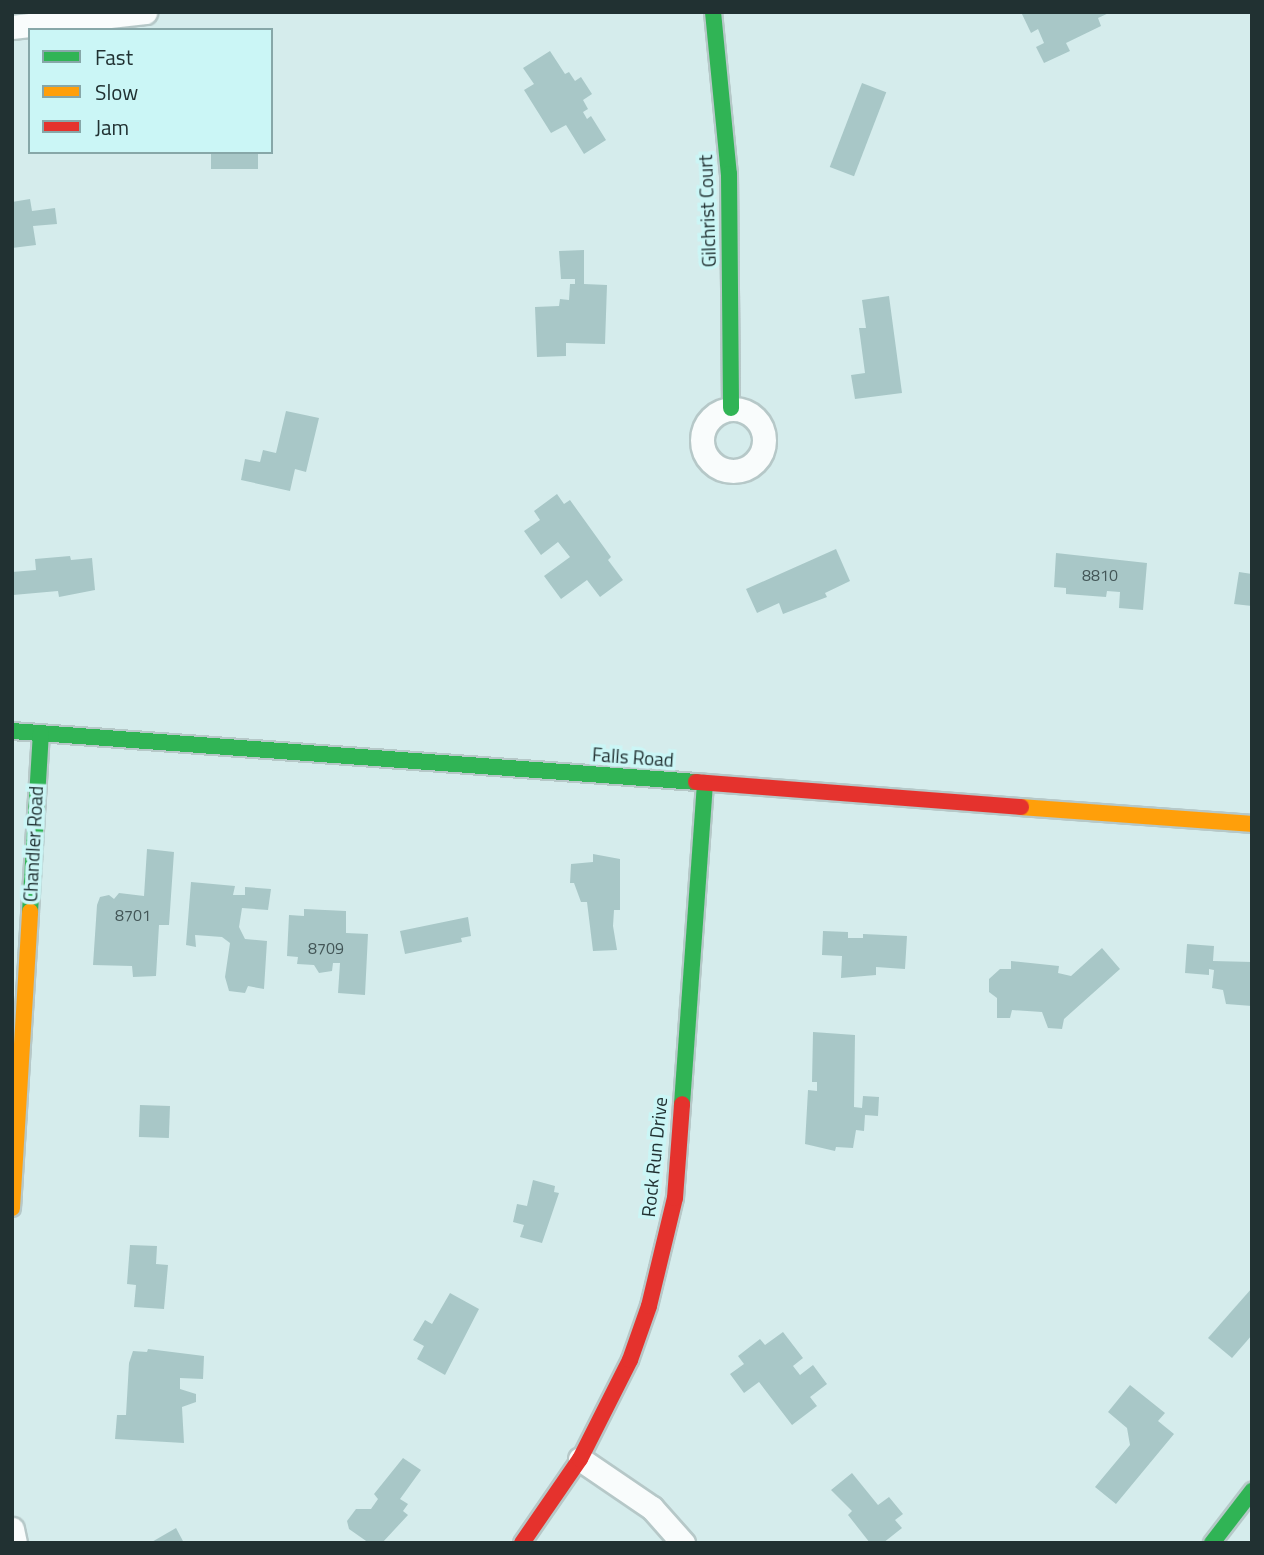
<!DOCTYPE html>
<html>
<head>
<meta charset="utf-8">
<style>
  body { margin:0 }
  #map { position:relative; width:1264px; height:1555px; overflow:hidden; background:#d5ecec; font-family:"Titillium Web",sans-serif }
  div>[style] { position:absolute }
  .building>* { inset:0; background:#a8c7c7; transform-origin:0 0 }
  .roads { filter:drop-shadow(2px 0 #b6c8c8) drop-shadow(-2px 0 #b6c8c8) drop-shadow(0 2px #b6c8c8) drop-shadow(0 -2px #b6c8c8) }
  .street>* { height:23px; margin:-11.5px; padding:0 11.5px; transform-origin:11.5px; border-radius:11.5px; background:#f9fcfc }
  .street>.ring { margin:-11.5px; padding:0; box-sizing:content-box; background:none; border:23px solid #f9fcfc; border-radius:50% }
  .fast>* { height:16px; margin:-8px; padding:0 8px; transform-origin:8px; border-radius:8px; background:#30b455 }
  .slow>* { height:16px; margin:-8px; padding:0 8px; transform-origin:8px; border-radius:8px; background:#ff9f0a }
  .jam>* { height:16px; margin:-8px; padding:0 8px; transform-origin:8px; border-radius:8px; background:#e5322d }
  span { translate:-50% -50%; white-space:nowrap; text-align:center; line-height:1.15; -webkit-text-stroke:7px #cbf6f6; paint-order:stroke }
  .number-label { font-size:16px; color:#435657 }
  .number-label span { -webkit-text-stroke-width:0 }
  .street-label { font-size:19px; color:#213132 }
  .frame { position:absolute; inset:0; border:14px solid #213132; pointer-events:none }
  .legend { position:absolute; left:28px; top:28px; width:245px; height:126px; box-sizing:border-box; background:#cbf6f6; border:2px solid #87a7a8; margin:0; padding:9px 12px; list-style:none; font-size:21px; color:#213132 }
  .legend li { display:flex; align-items:center; gap:14px; height:35px }
  .legend b { width:35px; border:2px solid #87a7a8 }
</style>
</head>
<body>
<div id="map">
  <div class="building">
    <div style="clip-path:polygon(1021px 12px,1111px 12px,1098px 18px,1101px 26px,1066px 43px,1070px 51px,1044px 63px,1036px 47px,1044px 43px,1038px 29px,1031px 33px)"></div>
    <div style="clip-path:polygon(550px 51px,565px 74px,569px 72px,575px 81px,581px 77px,592px 94px,583px 100px,588px 109px,583px 112px,587px 119px,591px 116px,606px 140px,584px 154px,566px 125px,551px 133px,524px 90px,534px 84px,523px 68px)"></div>
    <div style="left:862px;top:83px;width:26px;height:90px;rotate:21deg"></div>
    <div style="left:211px;top:152px;width:47px;height:17px"></div>
    <div style="clip-path:polygon(30px 199px,32px 211px,55px 208px,57px 224px,33px 226px,36px 245px,12px 248px,12px 202px)"></div>
    <div style="clip-path:polygon(584px 250px,584px 284px,607px 285px,605px 344px,566px 343px,566px 356px,537px 357px,535px 307px,559px 306px,560px 299px,569px 300px,570px 284px,575px 284px,575px 279px,561px 279px,559px 251px)"></div>
    <div style="clip-path:polygon(889px 296px,902px 393px,855px 399px,851px 375px,865px 373px,859px 328px,866px 328px,862px 300px)"></div>
    <div style="clip-path:polygon(286px 411px,319px 418px,306px 472px,295px 469px,290px 491px,241px 480px,245px 459px,260px 462px,263px 450px,276px 453px)"></div>
    <div style="clip-path:polygon(557px 494px,564px 504px,570px 500px,611px 557px,608px 560px,623px 580px,600px 597px,587px 580px,561px 599px,544px 576px,570px 557px,558px 542px,541px 555px,524px 531px,540px 520px,534px 511px)"></div>
    <div style="clip-path:polygon(836px 549px,850px 581px,825px 593px,827px 597px,783px 614px,779px 603px,757px 613px,746px 589px)"></div>
    <div style="clip-path:polygon(1056px 553px,1147px 563px,1143px 610px,1119px 608px,1120px 592px,1107px 591px,1106px 597px,1066px 594px,1066px 588px,1054px 587px)"></div>
    <div style="clip-path:polygon(70px 556px,71px 560px,92px 558px,95px 590px,59px 597px,58px 591px,13px 595px,12px 572px,36px 570px,35px 559px)"></div>
    <div style="clip-path:polygon(1239px 572px,1252px 574px,1252px 606px,1234px 604px)"></div>
    <div style="clip-path:polygon(147px 849px,174px 852px,169px 925px,159px 925px,156px 976px,133px 977px,132px 966px,93px 965px,97px 905px,100px 897px,109px 895px,114px 899px,119px 893px,144px 896px)"></div>
    <div style="clip-path:polygon(593px 854px,620px 859px,620px 910px,614px 910px,613px 926px,617px 950px,593px 951px,587px 902px,581px 902px,574px 883px,570px 883px,571px 864px,593px 862px)"></div>
    <div style="clip-path:polygon(191px 882px,235px 886px,233px 895px,245px 895px,245px 887px,271px 889px,268px 910px,242px 908px,239px 927px,245px 939px,267px 941px,264px 989px,248px 986px,245px 993px,229px 991px,225px 977px,230px 943px,222px 937px,195px 935px,196px 947px,186px 945px)"></div>
    <div style="clip-path:polygon(304px 909px,346px 911px,346px 933px,368px 934px,365px 995px,338px 993px,340px 963px,333px 963px,332px 971px,319px 973px,314px 965px,297px 964px,298px 957px,287px 956px,289px 915px,304px 916px)"></div>
    <div style="clip-path:polygon(468px 917px,471px 936px,461px 938px,462px 942px,405px 954px,400px 931px)"></div>
    <div style="clip-path:polygon(823px 931px,848px 932px,848px 938px,863px 938px,863px 934px,907px 936px,905px 969px,876px 967px,876px 975px,841px 978px,842px 956px,822px 955px)"></div>
    <div style="clip-path:polygon(1187px 944px,1214px 946px,1213px 961px,1252px 962px,1252px 1006px,1226px 1004px,1223px 990px,1212px 988px,1214px 970px,1209px 969px,1209px 975px,1185px 973px)"></div>
    <div style="clip-path:polygon(1102px 948px,1120px 969px,1064px 1019px,1062px 1029px,1048px 1028px,1042px 1012px,1012px 1010px,1010px 1018px,997px 1018px,997px 998px,989px 992px,989px 979px,1000px 969px,1011px 969px,1011px 961px,1059px 966px,1058px 973px,1071px 976px)"></div>
    <div style="clip-path:polygon(813px 1032px,855px 1035px,854px 1107px,862px 1108px,863px 1096px,879px 1097px,878px 1116px,865px 1115px,864px 1131px,856px 1130px,853px 1148px,836px 1147px,835px 1151px,805px 1144px,808px 1090px,817px 1091px,817px 1082px,812px 1082px)"></div>
    <div style="left:140px;top:1105px;width:30px;height:32px;rotate:2deg"></div>
    <div style="clip-path:polygon(533px 1180px,555px 1186px,554px 1192px,559px 1193px,542px 1243px,520px 1237px,524px 1225px,513px 1222px,517px 1204px,527px 1206px)"></div>
    <div style="clip-path:polygon(130px 1245px,157px 1246px,156px 1264px,168px 1265px,164px 1309px,134px 1307px,136px 1285px,127px 1284px)"></div>
    <div style="clip-path:polygon(1252px 1288px,1252px 1335px,1232px 1358px,1208px 1338px)"></div>
    <div style="clip-path:polygon(450px 1293px,479px 1309px,445px 1375px,417px 1359px,424px 1346px,413px 1340px,425px 1320px,432px 1324px)"></div>
    <div style="clip-path:polygon(783px 1332px,803px 1358px,793px 1366px,800px 1375px,813px 1365px,827px 1384px,810px 1397px,817px 1406px,792px 1425px,759px 1382px,744px 1393px,730px 1374px,744px 1364px,738px 1356px,760px 1339px,765px 1345px)"></div>
    <div style="clip-path:polygon(148px 1349px,204px 1356px,203px 1379px,180px 1378px,180px 1389px,196px 1394px,196px 1402px,182px 1407px,184px 1443px,115px 1439px,117px 1415px,126px 1415px,129px 1363px,133px 1351px,147px 1352px)"></div>
    <div style="clip-path:polygon(1130px 1385px,1165px 1413px,1158px 1421px,1174px 1434px,1116px 1504px,1095px 1487px,1130px 1445px,1127px 1428px,1108px 1412px)"></div>
    <div style="clip-path:polygon(403px 1458px,421px 1470px,400px 1499px,408px 1504px,403px 1511px,408px 1515px,382px 1543px,369px 1543px,349px 1529px,347px 1521px,356px 1509px,371px 1509px,378px 1499px,374px 1494px)"></div>
    <div style="clip-path:polygon(852px 1473px,878px 1505px,889px 1497px,903px 1514px,895px 1520px,902px 1528px,883px 1543px,870px 1543px,848px 1515px,852px 1511px,831px 1490px)"></div>
    <div style="clip-path:polygon(176px 1528px,184px 1543px,150px 1543px)"></div>
  </div>
  <div class="roads">
    <div class="street">
      <div style="left:12px;top:27px;width:134px;rotate:-6.4deg"></div>
      <div class="ring" style="left:702px;top:409px;width:39px;height:39px"></div>
      <div style="left:580px;top:1459px;width:87px;rotate:34.2deg"></div>
      <div style="left:652px;top:1508px;width:47px;rotate:48.5deg"></div>
      <div style="left:12px;top:1529px;width:14px;rotate:78deg"></div>
    </div>
    <div class="fast">
      <div style="left:713px;top:12px;width:163px;rotate:84.4deg"></div>
      <div style="left:729px;top:174px;width:234px;rotate:89.5deg"></div>
      <div style="left:12px;top:731px;width:686px;rotate:4.26deg"></div>
      <div style="left:30px;top:912px;width:179px;rotate:-86.5deg"></div>
      <div style="left:682px;top:1104px;width:322px;rotate:-85.9deg"></div>
      <div style="left:1212px;top:1543px;width:66px;rotate:-52.4deg"></div>
    </div>
    <div class="slow">
      <div style="left:1021px;top:807px;width:232px;rotate:4.2deg"></div>
      <div style="left:12px;top:1208px;width:297px;rotate:-86.5deg"></div>
    </div>
    <div class="jam">
      <div style="left:696px;top:782px;width:326px;rotate:4.4deg"></div>
      <div style="left:522px;top:1543px;width:102px;rotate:-55.4deg"></div>
      <div style="left:580px;top:1459px;width:111px;rotate:-63.2deg"></div>
      <div style="left:630px;top:1360px;width:57px;rotate:-70.6deg"></div>
      <div style="left:649px;top:1306px;width:111px;rotate:-76.5deg"></div>
      <div style="left:675px;top:1198px;width:94px;rotate:-85.7deg"></div>
    </div>
  </div>
  <div class="number-label">
    <span style="left:1100px;top:575px">8810</span>
    <span style="left:133px;top:915px">8701</span>
    <span style="left:326px;top:948px">8709</span>
  </div>
  <div class="street-label">
    <span style="left:707px;top:211px;rotate:-92deg">Gilchrist Court</span>
    <span style="left:633px;top:757px;rotate:4deg">Falls Road</span>
    <span style="left:33px;top:844px;rotate:-87deg">Chandler Road</span>
    <span style="left:654px;top:1157px;rotate:-84deg">Rock Run Drive</span>
  </div>
  <div class="frame"></div>
  <ul class="legend">
  <li><b style="height:9px;background:#30b455"></b>Fast</li>
  <li><b style="height:9px;background:#ff9f0a"></b>Slow</li>
  <li><b style="height:9px;background:#e5322d"></b>Jam</li>
  </ul>
</div>
</body>
</html>
